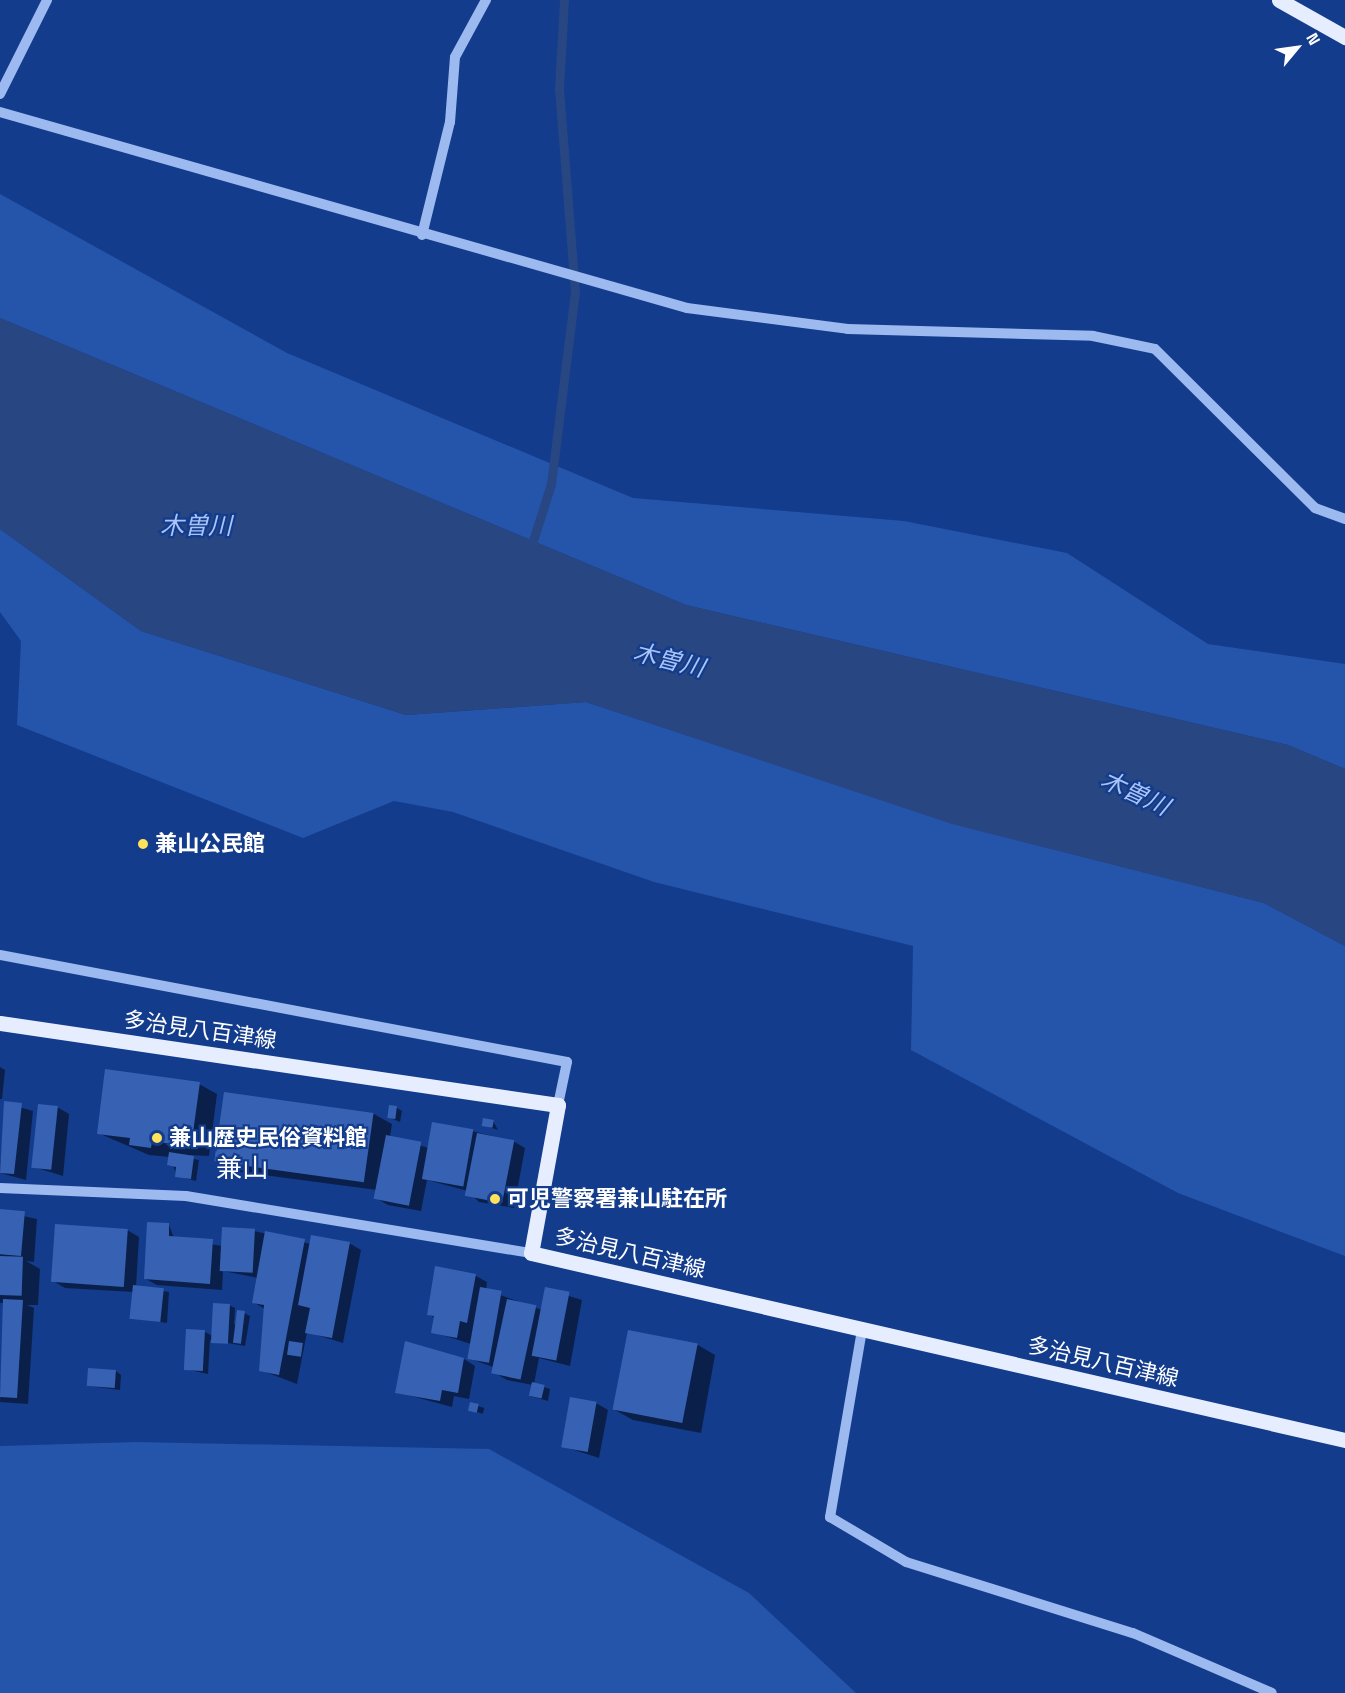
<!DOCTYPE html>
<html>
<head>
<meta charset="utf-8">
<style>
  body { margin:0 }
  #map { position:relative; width:1345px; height:1693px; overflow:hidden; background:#133c8c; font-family:"Space Grotesk","Noto Sans JP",sans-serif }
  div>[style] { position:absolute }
  .green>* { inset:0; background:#2554ab }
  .water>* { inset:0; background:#284682 }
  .shadow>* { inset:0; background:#0007; transform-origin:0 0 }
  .stream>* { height:9px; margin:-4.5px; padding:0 4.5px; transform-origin:4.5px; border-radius:4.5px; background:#284682 }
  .building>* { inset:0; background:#3762b3; transform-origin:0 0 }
  .minor>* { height:10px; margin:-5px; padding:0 5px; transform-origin:5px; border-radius:5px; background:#9cb9f0 }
  .major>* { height:15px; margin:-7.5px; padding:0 7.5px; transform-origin:7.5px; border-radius:7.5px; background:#e5edff }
  .dots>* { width:16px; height:16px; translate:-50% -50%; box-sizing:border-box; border:3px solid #133c8c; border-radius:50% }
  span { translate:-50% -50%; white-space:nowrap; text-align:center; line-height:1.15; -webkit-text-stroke:4.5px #133c8c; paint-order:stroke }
  .poi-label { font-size:22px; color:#fff; font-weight:700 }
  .left { translate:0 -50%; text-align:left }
  .street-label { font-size:22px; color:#fff }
  .water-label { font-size:24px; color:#a8c4f8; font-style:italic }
  .quarter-label { font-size:26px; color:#fff }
  .north { position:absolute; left:1267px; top:18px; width:60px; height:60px; -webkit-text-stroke:4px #133c8c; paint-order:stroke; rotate:61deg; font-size:16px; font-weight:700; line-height:24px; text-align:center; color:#fff }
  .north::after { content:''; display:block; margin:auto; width:21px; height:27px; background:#fff; clip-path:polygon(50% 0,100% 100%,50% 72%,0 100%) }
</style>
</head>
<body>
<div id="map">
  <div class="green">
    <div style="clip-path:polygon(0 194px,287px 353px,633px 498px,904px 521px,1067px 553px,1208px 644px,1345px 664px,1345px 769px,1288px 745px,686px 605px,0 318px)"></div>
    <div style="clip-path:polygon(0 529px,141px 631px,406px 715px,586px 702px,952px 823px,1264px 903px,1345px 946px,1345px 1256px,1178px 1193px,911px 1050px,913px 946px,654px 882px,453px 812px,394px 801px,303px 838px,17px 725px,21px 641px,0 612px)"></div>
    <div style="clip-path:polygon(136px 1442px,489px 1449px,749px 1593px,856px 1693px,0 1693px,0 1446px)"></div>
  </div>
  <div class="water">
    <div style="clip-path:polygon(0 318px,686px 605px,1288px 745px,1345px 769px,1345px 946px,1264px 903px,952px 824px,586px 702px,406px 715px,141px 631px,0 529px)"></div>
  </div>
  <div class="shadow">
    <div style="clip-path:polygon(0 1067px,5px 1070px,2px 1099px,0 1099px)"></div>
    <div style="clip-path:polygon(199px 1084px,217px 1094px,209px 1156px,169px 1154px,199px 1160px,196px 1181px,177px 1176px,170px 1157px,149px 1155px,98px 1133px)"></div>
    <div style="clip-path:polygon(225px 1094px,374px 1114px,392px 1124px,390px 1137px,429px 1148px,472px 1131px,513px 1141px,525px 1148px,514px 1208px,479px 1202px,468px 1191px,427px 1180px,421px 1211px,388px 1205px,376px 1198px,377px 1190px,233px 1171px,216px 1161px)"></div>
    <div style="clip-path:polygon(5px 1103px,33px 1111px,26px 1180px,0 1173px)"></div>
    <div style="clip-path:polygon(57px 1107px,69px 1114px,63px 1176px,34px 1167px)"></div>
    <div style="clip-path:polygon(397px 1108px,402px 1111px,400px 1122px,388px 1117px)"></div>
    <div style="clip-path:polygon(493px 1121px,498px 1130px,483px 1125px)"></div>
    <div style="clip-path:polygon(0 1211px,37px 1219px,34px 1262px,26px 1261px,40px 1269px,38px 1305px,27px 1305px,34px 1308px,28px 1404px,0 1402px,5px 1303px,0 1303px)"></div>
    <div style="clip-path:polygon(149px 1223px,169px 1225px,174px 1238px,222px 1246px,254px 1231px,311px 1244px,349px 1243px,361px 1250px,343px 1343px,307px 1332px,297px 1384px,260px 1370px,265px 1309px,253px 1302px,258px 1278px,223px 1271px,222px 1290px,157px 1285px,146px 1279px)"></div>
    <div style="clip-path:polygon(127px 1230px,139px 1237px,136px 1287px,169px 1292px,167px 1323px,133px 1318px,134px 1292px,65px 1288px,53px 1281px)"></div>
    <div style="clip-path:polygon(476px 1276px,487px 1282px,486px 1290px,542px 1310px,546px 1289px,582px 1300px,570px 1366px,539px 1358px,534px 1384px,550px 1389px,548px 1401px,530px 1396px,533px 1385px,507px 1380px,495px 1373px,496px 1368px,468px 1358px,471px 1344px,433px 1332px,435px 1318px,428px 1314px)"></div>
    <div style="clip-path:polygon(229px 1305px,235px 1308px,234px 1325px,244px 1313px,250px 1316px,245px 1346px,210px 1340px,208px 1374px,185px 1369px,205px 1332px,213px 1336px)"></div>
    <div style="clip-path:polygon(698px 1345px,715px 1355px,701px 1433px,633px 1420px,615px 1410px)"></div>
    <div style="clip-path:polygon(464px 1359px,475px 1366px,469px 1399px,454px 1396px,452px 1407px,397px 1392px)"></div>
    <div style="clip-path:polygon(116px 1371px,121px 1375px,120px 1390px,88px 1386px)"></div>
    <div style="clip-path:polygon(596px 1403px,608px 1410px,599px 1458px,562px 1446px)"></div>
    <div style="left:471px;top:1404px;width:14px;height:6px;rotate:17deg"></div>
  </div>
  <div class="stream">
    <div style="left:529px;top:553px;width:72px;rotate:-72.3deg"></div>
    <div style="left:551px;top:484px;width:193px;rotate:-82.9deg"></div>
    <div style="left:575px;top:292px;width:204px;rotate:-94.5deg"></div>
    <div style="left:559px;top:89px;width:89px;rotate:-86.8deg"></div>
  </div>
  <div class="building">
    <div style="clip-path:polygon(105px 1069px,200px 1082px,191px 1147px,152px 1141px,151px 1148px,129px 1145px,130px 1138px,97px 1134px)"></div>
    <div style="left:224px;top:1092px;width:151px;height:70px;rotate:8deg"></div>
    <div style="clip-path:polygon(4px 1101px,22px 1103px,14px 1174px,0 1173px)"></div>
    <div style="left:38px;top:1104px;width:20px;height:64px;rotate:6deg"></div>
    <div style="left:389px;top:1105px;width:8px;height:13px;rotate:7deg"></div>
    <div style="left:483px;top:1118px;width:11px;height:8px;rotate:10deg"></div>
    <div style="left:432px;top:1122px;width:42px;height:58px;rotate:10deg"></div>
    <div style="left:477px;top:1133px;width:38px;height:64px;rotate:11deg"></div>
    <div style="left:386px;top:1135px;width:36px;height:65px;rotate:11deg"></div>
    <div style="clip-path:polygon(169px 1152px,194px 1156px,191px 1179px,175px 1177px,176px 1167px,167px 1165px)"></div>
    <div style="left:0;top:1209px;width:25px;height:45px;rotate:5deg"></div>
    <div style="clip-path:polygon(147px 1222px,169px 1223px,169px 1236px,213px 1239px,210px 1284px,144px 1279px)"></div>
    <div style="left:55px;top:1224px;width:73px;height:58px;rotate:4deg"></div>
    <div style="left:222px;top:1227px;width:33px;height:44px;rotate:3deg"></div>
    <div style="clip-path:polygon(265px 1231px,305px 1239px,279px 1375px,259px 1371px,264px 1305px,252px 1303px)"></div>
    <div style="clip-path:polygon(311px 1235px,350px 1242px,332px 1338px,305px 1333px,310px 1308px,298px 1305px)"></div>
    <div style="left:0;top:1256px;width:23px;height:39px;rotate:2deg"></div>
    <div style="clip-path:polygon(435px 1266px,476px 1274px,467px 1323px,460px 1321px,457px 1338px,431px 1333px,434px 1316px,427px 1315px)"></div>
    <div style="left:133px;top:1285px;width:31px;height:34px;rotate:6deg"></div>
    <div style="left:480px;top:1287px;width:22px;height:73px;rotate:10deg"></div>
    <div style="left:545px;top:1287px;width:25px;height:70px;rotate:11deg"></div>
    <div style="clip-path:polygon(3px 1299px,23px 1300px,17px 1398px,0 1397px)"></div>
    <div style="left:507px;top:1299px;width:30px;height:76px;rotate:12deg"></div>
    <div style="left:213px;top:1303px;width:17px;height:40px;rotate:3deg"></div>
    <div style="left:237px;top:1310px;width:8px;height:33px;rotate:7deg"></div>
    <div style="left:186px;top:1329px;width:19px;height:41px;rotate:3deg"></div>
    <div style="left:628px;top:1330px;width:71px;height:81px;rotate:11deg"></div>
    <div style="left:289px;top:1341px;width:14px;height:14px;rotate:8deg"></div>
    <div style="clip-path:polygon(405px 1341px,464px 1358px,458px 1393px,442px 1390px,440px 1401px,395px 1393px)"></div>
    <div style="left:88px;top:1368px;width:28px;height:18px;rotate:4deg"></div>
    <div style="left:532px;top:1382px;width:13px;height:14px;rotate:13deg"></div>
    <div style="left:570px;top:1397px;width:27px;height:51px;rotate:10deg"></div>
    <div style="left:470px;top:1402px;width:9px;height:9px;rotate:13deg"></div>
  </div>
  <div class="minor">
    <div style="left:0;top:94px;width:105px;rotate:-63.4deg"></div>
    <div style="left:0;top:112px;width:714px;rotate:15.92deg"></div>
    <div style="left:687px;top:308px;width:162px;rotate:7.4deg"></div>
    <div style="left:848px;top:329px;width:245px;rotate:1.6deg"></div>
    <div style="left:1093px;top:336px;width:63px;rotate:11.8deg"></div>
    <div style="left:1155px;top:349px;width:226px;rotate:44.8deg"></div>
    <div style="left:1315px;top:508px;width:32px;rotate:20deg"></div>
    <div style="left:422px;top:235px;width:116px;rotate:-76.1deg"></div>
    <div style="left:450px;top:122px;width:65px;rotate:-85.6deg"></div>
    <div style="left:455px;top:57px;width:65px;rotate:-61.5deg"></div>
    <div style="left:0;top:955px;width:577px;rotate:10.69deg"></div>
    <div style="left:567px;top:1062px;width:44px;rotate:101.8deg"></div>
    <div style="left:0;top:1188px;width:186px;rotate:2.5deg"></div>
    <div style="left:186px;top:1196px;width:350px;rotate:9.4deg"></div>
    <div style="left:862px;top:1330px;width:190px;rotate:99.7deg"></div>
    <div style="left:830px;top:1517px;width:88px;rotate:30.6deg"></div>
    <div style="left:906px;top:1562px;width:238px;rotate:17.4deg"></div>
    <div style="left:1133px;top:1633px;width:151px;rotate:23.3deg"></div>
  </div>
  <div class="major">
    <div style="left:1279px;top:0;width:76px;rotate:29.3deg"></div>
    <div style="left:0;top:1023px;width:564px;rotate:8.36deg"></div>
    <div style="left:558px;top:1105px;width:150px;rotate:100.3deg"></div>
    <div style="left:531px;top:1253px;width:835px;rotate:12.94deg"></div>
  </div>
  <div class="dots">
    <div style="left:143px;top:844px;background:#ffe15b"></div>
    <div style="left:157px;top:1138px;background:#ffe15b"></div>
    <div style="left:495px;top:1199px;background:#ffe15b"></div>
  </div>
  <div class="poi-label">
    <span class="left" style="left:155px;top:844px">兼山公民館</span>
    <span class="left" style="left:169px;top:1138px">兼山歴史民俗資料館</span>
    <span class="left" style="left:507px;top:1199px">可児警察署兼山駐在所</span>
  </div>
  <div class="street-label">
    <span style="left:200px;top:1030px;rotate:8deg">多治見八百津線</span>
    <span style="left:630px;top:1253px;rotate:13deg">多治見八百津線</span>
    <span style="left:1103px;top:1362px;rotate:13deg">多治見八百津線</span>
  </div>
  <div class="water-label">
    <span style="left:196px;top:526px">木曽川</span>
    <span style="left:669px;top:660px;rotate:14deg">木曽川</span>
    <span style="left:1135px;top:793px;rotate:25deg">木曽川</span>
  </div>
  <div class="quarter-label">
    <span style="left:242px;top:1169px">兼山</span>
  </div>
  <div class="north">N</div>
</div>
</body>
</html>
